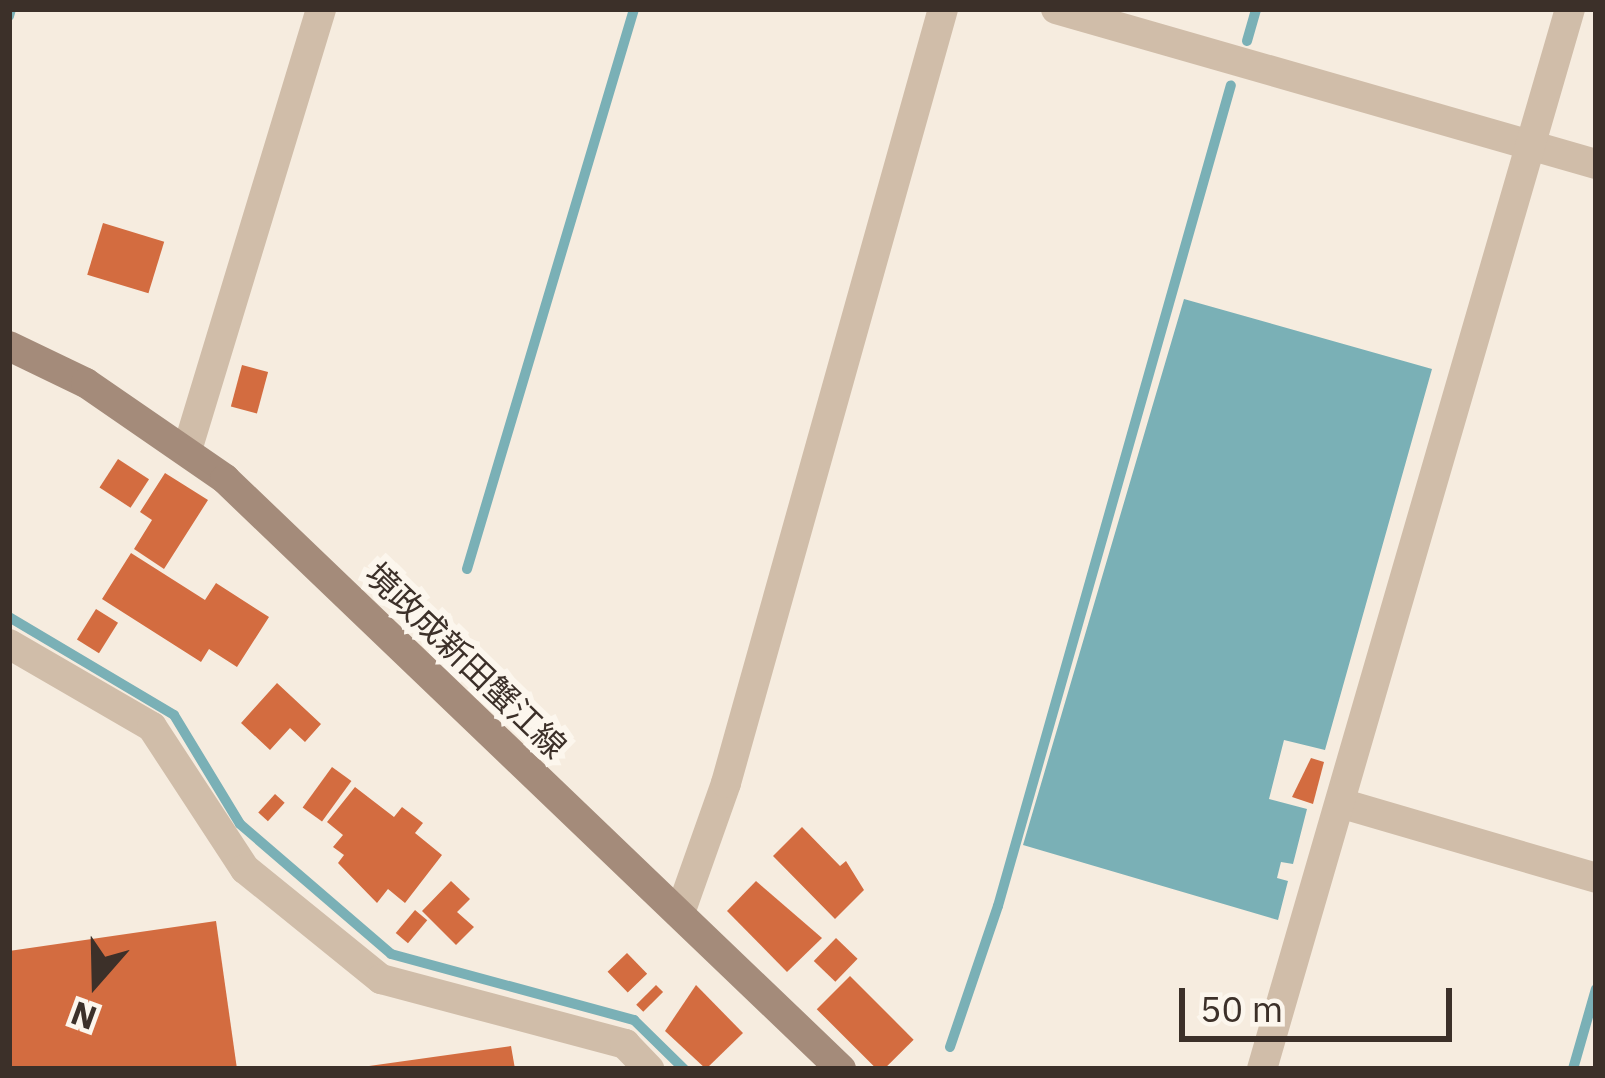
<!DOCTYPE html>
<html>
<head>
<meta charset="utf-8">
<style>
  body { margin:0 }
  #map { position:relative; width:1605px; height:1078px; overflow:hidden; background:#f6ecdf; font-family:"IBM Plex Sans","Noto Sans JP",sans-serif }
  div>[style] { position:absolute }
  .water>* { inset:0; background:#7ab0b6 }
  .stream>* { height:10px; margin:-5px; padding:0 5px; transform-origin:5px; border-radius:5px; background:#7ab0b6 }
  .building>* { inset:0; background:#d36c40; transform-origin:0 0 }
  .minor>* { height:30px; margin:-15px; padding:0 15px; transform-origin:15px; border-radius:15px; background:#d0bda9 }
  .secondary>* { height:30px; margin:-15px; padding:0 15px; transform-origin:15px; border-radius:15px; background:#a48b7a }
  span { translate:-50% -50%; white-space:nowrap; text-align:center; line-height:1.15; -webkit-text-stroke:12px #fcf6ed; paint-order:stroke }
  .street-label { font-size:33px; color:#3c3029 }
  .frame { position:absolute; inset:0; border:12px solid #3c3029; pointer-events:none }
  .north { position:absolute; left:36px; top:922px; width:120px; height:120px; -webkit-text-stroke:9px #fcf6ed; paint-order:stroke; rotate:200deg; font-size:33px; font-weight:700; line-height:48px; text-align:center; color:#3c3029 }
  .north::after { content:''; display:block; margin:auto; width:42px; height:54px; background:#3c3029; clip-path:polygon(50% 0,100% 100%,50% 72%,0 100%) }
  .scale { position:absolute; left:1179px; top:988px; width:273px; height:54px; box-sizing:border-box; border:6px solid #3c3029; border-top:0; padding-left:15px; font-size:36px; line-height:42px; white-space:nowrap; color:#3c3029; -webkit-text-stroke:9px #fcf6ed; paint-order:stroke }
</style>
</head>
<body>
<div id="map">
  <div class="water">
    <div style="clip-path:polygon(1184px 299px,1432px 369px,1325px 750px,1284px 740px,1269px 799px,1307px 809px,1293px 864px,1281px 862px,1277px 878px,1288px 881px,1278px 920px,1023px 845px)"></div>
  </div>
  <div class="stream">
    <div style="left:9px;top:16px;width:7px;rotate:-74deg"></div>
    <div style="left:1247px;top:41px;width:33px;rotate:-74deg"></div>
    <div style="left:467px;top:569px;width:584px;rotate:-73.39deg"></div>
    <div style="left:9px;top:617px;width:192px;rotate:30.7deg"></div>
    <div style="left:174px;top:715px;width:127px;rotate:58.8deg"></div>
    <div style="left:240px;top:824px;width:199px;rotate:40.7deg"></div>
    <div style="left:391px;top:954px;width:252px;rotate:15.2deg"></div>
    <div style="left:634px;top:1020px;width:70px;rotate:44.4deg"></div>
    <div style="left:950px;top:1047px;width:149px;rotate:-71.2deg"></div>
    <div style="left:998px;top:906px;width:853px;rotate:-74.16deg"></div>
    <div style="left:1573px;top:1069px;width:83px;rotate:-74deg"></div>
  </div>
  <div class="building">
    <div style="left:103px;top:223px;width:64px;height:54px;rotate:17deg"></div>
    <div style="left:242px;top:365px;width:27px;height:43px;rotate:15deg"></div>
    <div style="left:118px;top:459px;width:37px;height:34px;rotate:33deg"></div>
    <div style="clip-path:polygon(165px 473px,208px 500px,164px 569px,134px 549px,152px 520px,140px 512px)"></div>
    <div style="clip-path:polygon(131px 553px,205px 600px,216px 583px,269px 617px,237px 667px,209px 649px,201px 662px,102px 599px)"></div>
    <div style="left:96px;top:609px;width:26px;height:36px;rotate:32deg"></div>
    <div style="clip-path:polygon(277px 683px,321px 724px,305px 742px,290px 728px,270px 750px,241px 723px)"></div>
    <div style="clip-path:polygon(1311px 758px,1324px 762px,1313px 804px,1292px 797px)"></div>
    <div style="left:332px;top:767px;width:24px;height:50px;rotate:36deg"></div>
    <div style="clip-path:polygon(355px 787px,394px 817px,402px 807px,423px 823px,415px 833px,442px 855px,405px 903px,388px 889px,377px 903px,338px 863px,344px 855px,333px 847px,343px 835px,327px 822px)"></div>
    <div style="left:275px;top:794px;width:13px;height:25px;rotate:42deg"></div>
    <div style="clip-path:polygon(802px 827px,840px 866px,846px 861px,864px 890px,835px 919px,773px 856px)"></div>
    <div style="clip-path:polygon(451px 881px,470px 899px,457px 912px,474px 927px,456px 945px,422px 911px)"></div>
    <div style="clip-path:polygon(756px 881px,822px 938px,787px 972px,727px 911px)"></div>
    <div style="left:415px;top:910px;width:16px;height:30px;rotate:40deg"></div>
    <div style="clip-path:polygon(216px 921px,237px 1069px,9px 1069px,9px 951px)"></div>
    <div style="left:836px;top:938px;width:30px;height:32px;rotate:44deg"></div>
    <div style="left:627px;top:953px;width:29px;height:27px;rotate:46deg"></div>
    <div style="left:850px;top:976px;width:90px;height:47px;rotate:45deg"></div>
    <div style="left:656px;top:985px;width:10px;height:28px;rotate:45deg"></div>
    <div style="clip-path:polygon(696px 985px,743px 1033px,706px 1069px,665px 1031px)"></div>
    <div style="clip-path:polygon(511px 1046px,515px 1069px,369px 1069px,369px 1066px)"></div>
  </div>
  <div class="minor">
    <div style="left:1056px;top:9px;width:562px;rotate:16.02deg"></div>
    <div style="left:188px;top:447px;width:458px;rotate:-73.1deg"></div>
    <div style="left:9px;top:644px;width:165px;rotate:30.1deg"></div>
    <div style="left:152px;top:727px;width:170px;rotate:56.8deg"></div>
    <div style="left:245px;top:869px;width:175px;rotate:39deg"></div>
    <div style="left:381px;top:979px;width:253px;rotate:14.9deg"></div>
    <div style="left:625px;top:1044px;width:35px;rotate:46deg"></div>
    <div style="left:1340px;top:803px;width:267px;rotate:16.3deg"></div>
    <div style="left:680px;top:913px;width:138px;rotate:-70.5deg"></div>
    <div style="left:726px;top:783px;width:804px;rotate:-74.34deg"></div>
    <div style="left:1262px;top:1069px;width:1104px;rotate:-73.8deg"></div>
  </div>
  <div class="secondary">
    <div style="left:9px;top:346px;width:85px;rotate:25.7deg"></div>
    <div style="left:86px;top:383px;width:169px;rotate:34.6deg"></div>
    <div style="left:225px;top:479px;width:853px;rotate:43.76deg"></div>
  </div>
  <div class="street-label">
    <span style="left:466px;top:660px;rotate:44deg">境政成新田蟹江線</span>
  </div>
  <div class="frame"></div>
  <div class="north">N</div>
  <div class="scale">50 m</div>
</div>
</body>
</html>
